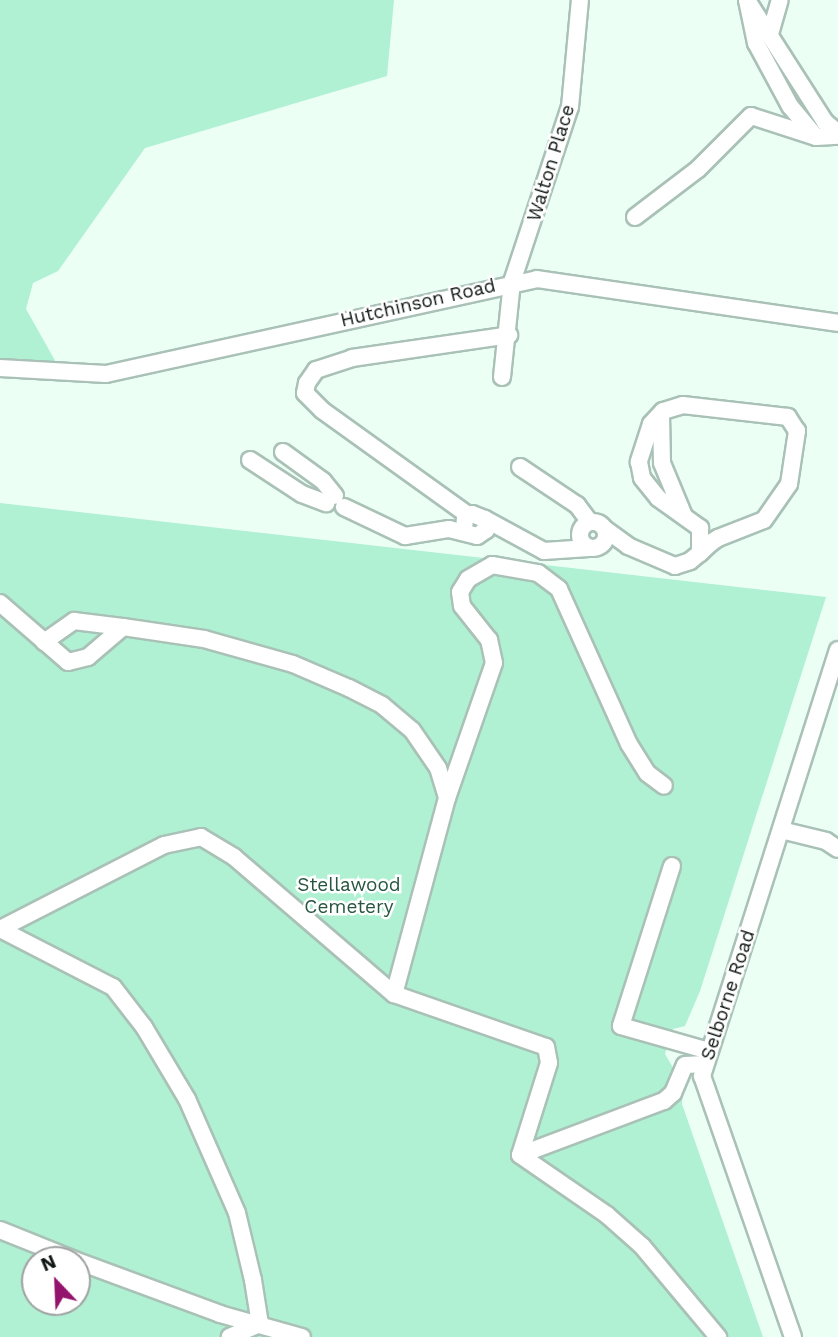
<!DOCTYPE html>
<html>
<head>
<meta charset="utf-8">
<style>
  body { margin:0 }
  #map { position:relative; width:838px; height:1337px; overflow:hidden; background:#ebfff5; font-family:"Work Sans",sans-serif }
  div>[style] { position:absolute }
  .green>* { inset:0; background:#b0f0d3 }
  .roads { filter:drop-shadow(2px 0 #a9c1b6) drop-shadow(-2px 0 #a9c1b6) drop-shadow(0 2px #a9c1b6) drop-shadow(0 -2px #a9c1b6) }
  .minor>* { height:16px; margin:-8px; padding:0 8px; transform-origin:8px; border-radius:8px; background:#fff }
  .minor>.ring { margin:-8px; padding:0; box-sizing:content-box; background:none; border:16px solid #fff; border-radius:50% }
  span { translate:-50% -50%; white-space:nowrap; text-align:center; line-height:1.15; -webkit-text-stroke:5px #fff; paint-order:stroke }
  .street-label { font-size:19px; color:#0f1713 }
  .park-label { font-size:19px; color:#285643 }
  .north { position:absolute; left:21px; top:1246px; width:70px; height:70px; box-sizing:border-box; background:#fff; border:2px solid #9fa2a1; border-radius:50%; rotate:337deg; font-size:19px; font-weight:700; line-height:28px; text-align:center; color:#0f1713 }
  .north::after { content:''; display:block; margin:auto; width:24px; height:32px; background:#94136c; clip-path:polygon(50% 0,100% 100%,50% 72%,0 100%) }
</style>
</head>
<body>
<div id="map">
  <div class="green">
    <div style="clip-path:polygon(0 0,394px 0,387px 76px,145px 148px,58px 271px,33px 283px,26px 309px,57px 364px,0 360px)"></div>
    <div style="clip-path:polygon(evenodd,0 503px,826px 597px,700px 991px,685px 1026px,673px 1029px,665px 1054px,683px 1085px,682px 1104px,763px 1337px,0 1337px,0 503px,35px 1260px,77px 1260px,77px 1302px,35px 1302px,35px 1260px)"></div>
  </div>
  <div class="roads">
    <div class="minor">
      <div style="left:747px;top:0;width:44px;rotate:78.2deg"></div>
      <div style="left:756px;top:43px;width:72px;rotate:61.6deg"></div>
      <div style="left:790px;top:106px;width:40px;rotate:50deg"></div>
      <div style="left:816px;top:137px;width:22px;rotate:-3deg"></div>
      <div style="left:747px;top:0;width:145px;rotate:57.4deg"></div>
      <div style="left:825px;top:122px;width:17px;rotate:40deg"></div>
      <div style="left:770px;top:34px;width:35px;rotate:-74deg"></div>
      <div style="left:635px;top:217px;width:79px;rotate:-37.3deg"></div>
      <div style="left:698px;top:169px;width:75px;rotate:-45deg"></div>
      <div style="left:751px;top:116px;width:68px;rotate:17.9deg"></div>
      <div style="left:0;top:368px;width:106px;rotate:3.2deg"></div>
      <div style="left:106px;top:374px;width:441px;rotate:-12.4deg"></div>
      <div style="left:537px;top:279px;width:304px;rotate:8.3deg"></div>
      <div style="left:502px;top:377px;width:96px;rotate:-84deg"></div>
      <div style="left:512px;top:282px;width:184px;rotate:-71.7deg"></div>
      <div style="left:570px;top:107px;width:107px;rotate:-84.7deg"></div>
      <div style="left:661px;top:415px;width:48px;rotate:88.8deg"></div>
      <div style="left:662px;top:463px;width:57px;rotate:67.5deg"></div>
      <div style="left:283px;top:452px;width:49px;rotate:35.9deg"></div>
      <div style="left:323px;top:481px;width:19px;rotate:51deg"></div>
      <div style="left:250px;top:460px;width:62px;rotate:33.2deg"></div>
      <div style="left:302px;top:494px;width:26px;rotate:21deg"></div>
      <div style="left:520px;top:467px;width:69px;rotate:33.7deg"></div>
      <div style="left:577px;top:505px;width:21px;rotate:53deg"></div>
      <div style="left:344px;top:507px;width:68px;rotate:25.4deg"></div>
      <div style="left:405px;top:536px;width:45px;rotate:-9deg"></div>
      <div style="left:449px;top:529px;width:29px;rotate:14deg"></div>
      <div style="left:477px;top:536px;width:11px;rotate:-34deg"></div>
      <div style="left:486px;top:530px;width:11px;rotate:-95deg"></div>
      <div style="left:485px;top:519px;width:14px;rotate:-159deg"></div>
      <div style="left:472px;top:514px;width:8px;rotate:150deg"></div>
      <div style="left:465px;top:518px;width:11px;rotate:95deg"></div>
      <div style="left:468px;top:515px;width:180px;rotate:-144.3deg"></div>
      <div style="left:322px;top:410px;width:24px;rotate:-135deg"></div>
      <div style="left:305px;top:393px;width:10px;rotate:-79deg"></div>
      <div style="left:307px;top:383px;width:16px;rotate:-55deg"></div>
      <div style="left:316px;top:370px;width:38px;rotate:-18deg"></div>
      <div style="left:352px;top:358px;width:159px;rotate:-8.3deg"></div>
      <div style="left:485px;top:519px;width:67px;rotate:28.5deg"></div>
      <div style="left:544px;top:551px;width:45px;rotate:-3.8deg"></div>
      <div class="ring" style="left:580px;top:522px;width:10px;height:10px"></div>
      <div style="left:605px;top:529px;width:29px;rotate:36deg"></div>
      <div style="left:628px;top:546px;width:51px;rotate:23.1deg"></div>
      <div style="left:675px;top:566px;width:16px;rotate:-18deg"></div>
      <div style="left:690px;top:561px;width:13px;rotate:-39deg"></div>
      <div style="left:700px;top:553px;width:3px;rotate:-45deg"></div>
      <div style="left:702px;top:551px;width:13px;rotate:-42deg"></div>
      <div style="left:712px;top:542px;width:7px;rotate:-34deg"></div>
      <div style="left:718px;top:538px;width:49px;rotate:-21.4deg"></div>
      <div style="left:764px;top:520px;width:44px;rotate:-55.2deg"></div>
      <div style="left:789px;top:484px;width:54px;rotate:-81.4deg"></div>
      <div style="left:797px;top:431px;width:17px;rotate:-123deg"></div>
      <div style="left:788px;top:417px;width:106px;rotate:-173.5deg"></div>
      <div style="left:683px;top:405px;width:21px;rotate:163deg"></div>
      <div style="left:663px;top:411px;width:18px;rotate:133deg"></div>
      <div style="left:651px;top:424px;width:40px;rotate:108deg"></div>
      <div style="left:639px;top:462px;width:16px;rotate:79deg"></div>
      <div style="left:642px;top:478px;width:26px;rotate:51deg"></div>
      <div style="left:658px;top:498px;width:52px;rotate:35.5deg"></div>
      <div style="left:700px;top:528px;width:25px;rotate:90deg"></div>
      <div style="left:0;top:603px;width:90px;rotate:40.9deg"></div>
      <div style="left:68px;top:662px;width:21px;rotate:-14deg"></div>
      <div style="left:88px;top:657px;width:46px;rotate:-40.6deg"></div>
      <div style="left:123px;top:627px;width:82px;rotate:8.4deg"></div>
      <div style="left:204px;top:639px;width:92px;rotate:15.7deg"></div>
      <div style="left:293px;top:664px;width:61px;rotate:23.2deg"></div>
      <div style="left:349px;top:688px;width:37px;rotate:27deg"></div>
      <div style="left:382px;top:705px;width:39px;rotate:40deg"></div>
      <div style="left:412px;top:730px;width:46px;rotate:55.6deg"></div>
      <div style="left:438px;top:768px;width:31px;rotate:73deg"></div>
      <div style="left:447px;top:798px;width:203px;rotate:105.1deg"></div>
      <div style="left:394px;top:994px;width:161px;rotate:19.2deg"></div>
      <div style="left:546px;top:1047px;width:16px;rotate:79deg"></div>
      <div style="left:549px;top:1063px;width:96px;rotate:107.5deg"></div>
      <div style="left:520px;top:1155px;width:154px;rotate:-20.6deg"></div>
      <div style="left:664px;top:1101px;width:12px;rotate:-42deg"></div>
      <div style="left:673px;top:1093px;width:30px;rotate:-67deg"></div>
      <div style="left:685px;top:1065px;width:20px;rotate:-3deg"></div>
      <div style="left:44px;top:642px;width:37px;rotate:-35deg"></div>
      <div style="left:74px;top:621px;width:49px;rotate:7deg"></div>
      <div style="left:447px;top:798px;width:143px;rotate:-70.8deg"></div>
      <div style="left:494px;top:663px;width:24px;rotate:-102deg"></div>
      <div style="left:489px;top:640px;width:43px;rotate:-128.5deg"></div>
      <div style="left:462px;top:606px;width:14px;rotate:-98deg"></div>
      <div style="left:460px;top:592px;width:15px;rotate:-58deg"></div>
      <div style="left:468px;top:579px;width:28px;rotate:-30deg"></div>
      <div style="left:492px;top:565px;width:47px;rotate:9.9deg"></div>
      <div style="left:538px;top:573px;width:26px;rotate:37deg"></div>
      <div style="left:559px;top:589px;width:170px;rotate:65.7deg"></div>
      <div style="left:629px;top:744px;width:34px;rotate:58deg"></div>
      <div style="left:647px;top:773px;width:21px;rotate:37deg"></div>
      <div style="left:781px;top:830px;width:46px;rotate:13.7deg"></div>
      <div style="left:826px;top:841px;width:14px;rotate:34deg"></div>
      <div style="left:672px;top:866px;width:168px;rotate:107.7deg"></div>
      <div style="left:621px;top:1026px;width:91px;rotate:15.9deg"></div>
      <div style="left:0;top:929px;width:127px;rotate:27.2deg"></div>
      <div style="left:113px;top:987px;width:51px;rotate:52.2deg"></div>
      <div style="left:144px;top:1027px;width:84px;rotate:59.2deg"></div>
      <div style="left:187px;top:1099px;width:124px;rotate:66.3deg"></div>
      <div style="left:237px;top:1213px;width:69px;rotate:76.6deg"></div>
      <div style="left:253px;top:1280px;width:45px;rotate:81deg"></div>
      <div style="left:260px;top:1324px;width:33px;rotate:157deg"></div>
      <div style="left:0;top:929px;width:184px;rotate:-27.1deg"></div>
      <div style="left:164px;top:845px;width:38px;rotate:-12deg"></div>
      <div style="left:201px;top:837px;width:39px;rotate:31deg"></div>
      <div style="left:234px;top:857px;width:211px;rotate:40.6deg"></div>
      <div style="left:520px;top:1155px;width:106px;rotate:34.6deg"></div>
      <div style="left:607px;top:1215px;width:47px;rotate:41.5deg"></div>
      <div style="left:642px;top:1246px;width:119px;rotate:50.1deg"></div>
      <div style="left:0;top:1230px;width:81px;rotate:21.8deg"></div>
      <div style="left:77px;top:1261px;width:153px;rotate:20.3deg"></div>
      <div style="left:220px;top:1314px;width:85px;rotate:15.7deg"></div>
      <div style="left:793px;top:1337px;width:276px;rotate:-109.2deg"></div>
      <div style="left:702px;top:1076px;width:447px;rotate:-72.3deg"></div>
    </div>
  </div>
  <div class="street-label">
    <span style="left:551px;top:163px;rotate:-73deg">Walton Place</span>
    <span style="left:418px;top:303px;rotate:-13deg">Hutchinson Road</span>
    <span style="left:728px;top:995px;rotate:-72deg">Selborne Road</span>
  </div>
  <div class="park-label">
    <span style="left:349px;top:896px">Stellawood<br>Cemetery</span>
  </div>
  <div class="north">N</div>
</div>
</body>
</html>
